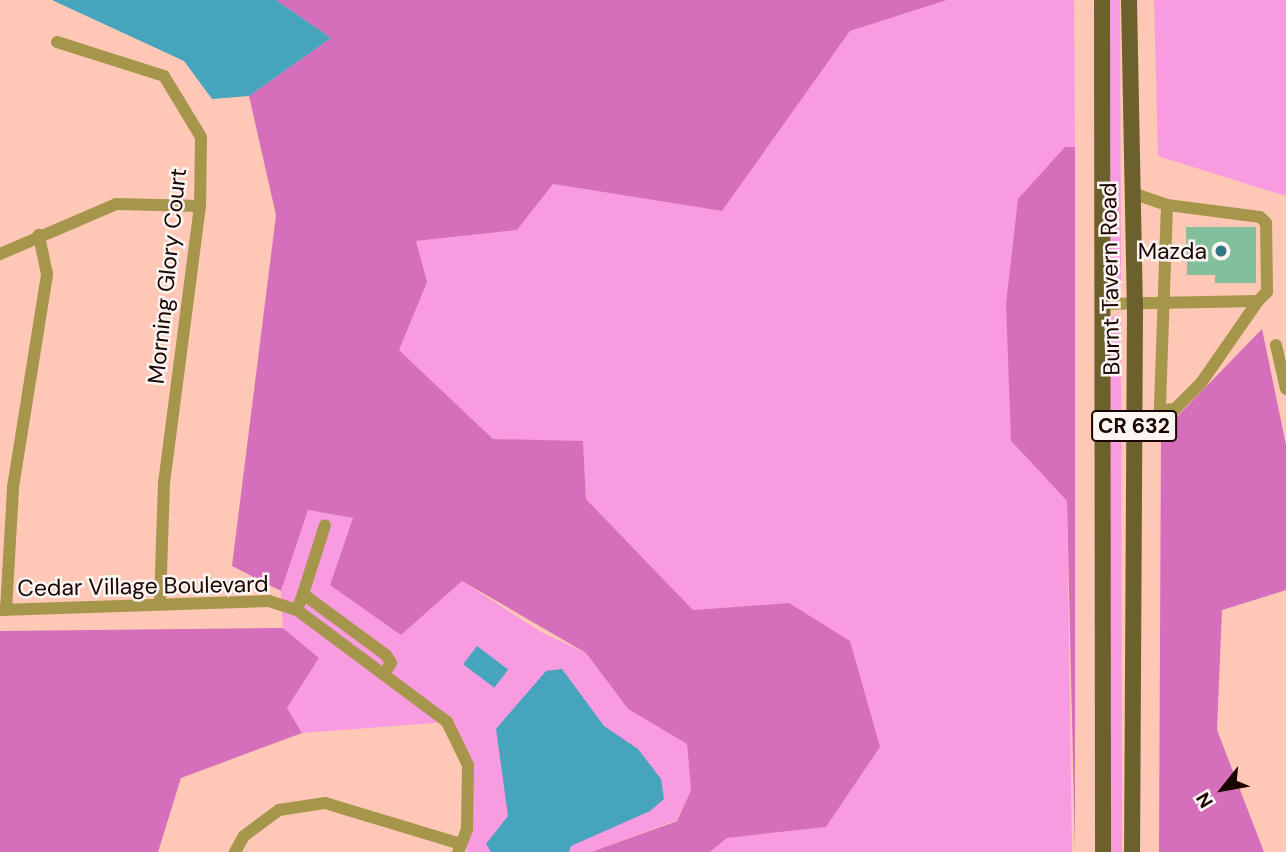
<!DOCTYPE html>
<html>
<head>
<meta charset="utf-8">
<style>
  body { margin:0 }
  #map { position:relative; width:1286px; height:852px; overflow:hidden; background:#ffc7b6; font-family:"DM Sans",sans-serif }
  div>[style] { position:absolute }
  .green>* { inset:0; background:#f99be1 }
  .forest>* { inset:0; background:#d56fbc }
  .water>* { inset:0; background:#46a5bd; transform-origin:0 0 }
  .building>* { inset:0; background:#81c09a }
  .minor>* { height:12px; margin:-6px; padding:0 6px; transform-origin:6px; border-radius:6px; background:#a6964b }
  .major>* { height:16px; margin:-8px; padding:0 8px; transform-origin:8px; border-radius:8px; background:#6c612c }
  .dots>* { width:19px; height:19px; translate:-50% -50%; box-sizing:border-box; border:4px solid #fcf5f2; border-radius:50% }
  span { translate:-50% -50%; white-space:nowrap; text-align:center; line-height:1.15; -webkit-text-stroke:5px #fcf5f2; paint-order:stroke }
  .shield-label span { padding:2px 5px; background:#fcf5f2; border:2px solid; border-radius:5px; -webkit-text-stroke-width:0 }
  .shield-label { font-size:21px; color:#1a0501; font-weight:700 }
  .poi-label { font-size:23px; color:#1a0501 }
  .right { translate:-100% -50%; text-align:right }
  .street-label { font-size:23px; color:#1a0501 }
  .north { position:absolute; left:1188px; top:754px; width:70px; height:70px; -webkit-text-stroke:5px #fcf5f2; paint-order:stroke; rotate:239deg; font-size:19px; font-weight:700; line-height:28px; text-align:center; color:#1a0501 }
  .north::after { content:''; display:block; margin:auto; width:24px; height:32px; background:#1a0501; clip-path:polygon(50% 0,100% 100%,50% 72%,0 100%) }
</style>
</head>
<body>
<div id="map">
  <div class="green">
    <div style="clip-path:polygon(947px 0,1074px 0,1075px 147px,1065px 147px,1011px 441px,1067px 501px,1072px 852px,710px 852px,727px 838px,826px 827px,880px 747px,789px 603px,693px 610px,586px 499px,583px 442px,493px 439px,399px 350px,426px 282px,416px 241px,517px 230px,553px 184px,722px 211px,850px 31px)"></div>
    <div style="clip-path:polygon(1108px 0,1120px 0,1121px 285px,1115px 292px,1109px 287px)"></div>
    <div style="clip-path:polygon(1154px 0,1286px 0,1286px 196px,1158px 156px)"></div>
    <div style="clip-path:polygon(1115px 315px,1121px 322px,1122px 852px,1110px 852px,1110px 319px)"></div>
    <div style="clip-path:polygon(308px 510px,353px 518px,401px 635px,462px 581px,541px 632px,586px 653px,628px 709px,687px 744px,691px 790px,677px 820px,591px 852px,468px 852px,461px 844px,468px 765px,447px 722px,302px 733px,287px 708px,319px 658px,283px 628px,281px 591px)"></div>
  </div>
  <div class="forest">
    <div style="clip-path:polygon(276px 0,947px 0,850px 31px,722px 211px,553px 184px,517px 230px,416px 241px,427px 282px,399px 350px,493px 439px,583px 441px,586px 499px,693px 610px,789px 603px,850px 641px,880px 747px,826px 827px,727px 838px,710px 852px,591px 852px,677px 821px,691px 790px,687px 744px,628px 709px,586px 653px,462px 581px,401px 635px,330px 585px,353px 518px,308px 510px,281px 591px,232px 566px,276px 215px,249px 96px,331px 38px)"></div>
    <div style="clip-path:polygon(1065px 147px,1075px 147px,1075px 852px,1067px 501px,1011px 441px,1006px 304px,1018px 199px)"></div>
    <div style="clip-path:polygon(1262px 329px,1286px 445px,1286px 590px,1222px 610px,1217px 730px,1264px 852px,1159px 852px,1161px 433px)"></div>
    <div style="clip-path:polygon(283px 628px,319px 658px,287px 708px,302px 733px,181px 778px,158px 852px,0 852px,0 631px)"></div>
  </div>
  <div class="water">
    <div style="clip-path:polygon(52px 0,276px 0,331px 38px,249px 96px,212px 99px,184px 61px)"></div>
    <div style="left:477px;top:646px;width:39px;height:23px;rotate:37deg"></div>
    <div style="clip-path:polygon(562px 669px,604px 726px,638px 749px,661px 779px,664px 799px,650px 811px,571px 846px,569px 852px,491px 852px,486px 844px,508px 816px,496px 729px,546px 671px)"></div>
  </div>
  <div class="building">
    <div style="clip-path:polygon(1186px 227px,1256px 227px,1256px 283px,1215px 283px,1215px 275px,1187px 275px)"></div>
  </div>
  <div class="minor">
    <div style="left:57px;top:42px;width:112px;rotate:17.6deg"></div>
    <div style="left:164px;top:76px;width:71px;rotate:58.8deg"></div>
    <div style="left:201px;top:137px;width:69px;rotate:90.8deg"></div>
    <div style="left:200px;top:206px;width:278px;rotate:97.4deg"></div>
    <div style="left:164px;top:482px;width:120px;rotate:91.9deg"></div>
    <div style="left:1167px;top:205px;width:205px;rotate:92deg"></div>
    <div style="left:1160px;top:410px;width:15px;rotate:-4deg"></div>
    <div style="left:1175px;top:409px;width:37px;rotate:-45deg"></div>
    <div style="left:1201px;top:383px;width:100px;rotate:-55.2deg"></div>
    <div style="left:0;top:254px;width:126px;rotate:-23.3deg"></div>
    <div style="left:116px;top:204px;width:84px;rotate:1.4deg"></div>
    <div style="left:1102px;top:304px;width:156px;rotate:-1.1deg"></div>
    <div style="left:1258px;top:301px;width:13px;rotate:-45deg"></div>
    <div style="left:1267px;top:292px;width:69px;rotate:-90.8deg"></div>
    <div style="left:1266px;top:223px;width:8px;rotate:-135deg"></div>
    <div style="left:1260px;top:217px;width:94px;rotate:-172.6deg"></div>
    <div style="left:1167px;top:205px;width:36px;rotate:-161deg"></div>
    <div style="left:1276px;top:345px;width:45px;rotate:77.2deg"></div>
    <div style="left:303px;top:594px;width:72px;rotate:-72.3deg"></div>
    <div style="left:0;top:610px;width:269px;rotate:-1.9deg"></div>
    <div style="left:269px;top:601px;width:29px;rotate:18deg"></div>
    <div style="left:297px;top:610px;width:187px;rotate:36.7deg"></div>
    <div style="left:447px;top:722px;width:48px;rotate:64deg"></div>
    <div style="left:468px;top:765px;width:64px;rotate:90.9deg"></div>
    <div style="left:467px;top:829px;width:25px;rotate:111deg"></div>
    <div style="left:6px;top:610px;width:123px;rotate:-86.7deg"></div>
    <div style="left:13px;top:487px;width:216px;rotate:-80.9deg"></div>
    <div style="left:47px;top:274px;width:40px;rotate:-102deg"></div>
    <div style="left:297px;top:610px;width:17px;rotate:-69deg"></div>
    <div style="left:303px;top:594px;width:103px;rotate:36.3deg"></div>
    <div style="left:386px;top:655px;width:9px;rotate:58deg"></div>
    <div style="left:391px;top:663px;width:13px;rotate:122deg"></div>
    <div style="left:235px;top:852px;width:18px;rotate:-61deg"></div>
    <div style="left:244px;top:836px;width:44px;rotate:-36.6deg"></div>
    <div style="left:279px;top:810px;width:47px;rotate:-8.7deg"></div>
    <div style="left:325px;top:803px;width:142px;rotate:16.8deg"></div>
  </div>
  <div class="major">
    <div style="left:1102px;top:0;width:852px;rotate:89.93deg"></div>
    <div style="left:1129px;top:0;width:305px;rotate:88.9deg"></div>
    <div style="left:1135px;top:305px;width:547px;rotate:90.31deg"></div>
  </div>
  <div class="dots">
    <div style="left:1221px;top:251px;background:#327586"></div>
  </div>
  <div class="shield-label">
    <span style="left:1134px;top:426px">CR 632</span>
  </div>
  <div class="poi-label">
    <span class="right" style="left:1207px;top:251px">Mazda</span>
  </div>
  <div class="street-label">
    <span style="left:167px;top:276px;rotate:-84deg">Morning Glory Court</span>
    <span style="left:1110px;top:279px;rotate:-91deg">Burnt Tavern Road</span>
    <span style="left:143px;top:586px;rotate:-1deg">Cedar Village Boulevard</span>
  </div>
  <div class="north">N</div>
</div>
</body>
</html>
